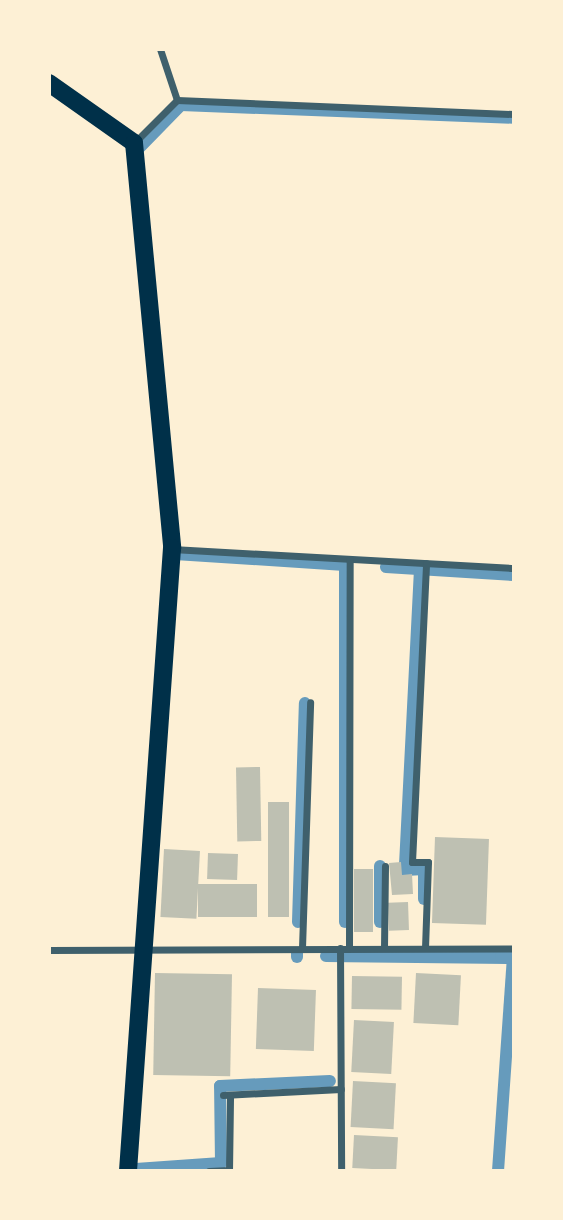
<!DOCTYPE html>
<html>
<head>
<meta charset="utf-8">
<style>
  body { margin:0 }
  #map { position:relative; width:563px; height:1220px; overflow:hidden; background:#fdf0d5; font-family:Figtree,sans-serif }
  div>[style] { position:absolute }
  .stream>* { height:12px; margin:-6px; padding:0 6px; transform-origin:6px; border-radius:6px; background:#669bbc }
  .building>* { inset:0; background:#bec0b2; transform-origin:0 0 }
  .minor>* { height:7px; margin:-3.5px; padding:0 3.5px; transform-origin:3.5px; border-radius:3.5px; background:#3f606c }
  .primary>* { height:18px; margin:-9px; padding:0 9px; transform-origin:9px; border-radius:9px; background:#003049 }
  span { translate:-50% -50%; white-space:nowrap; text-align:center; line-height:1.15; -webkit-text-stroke:5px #fdf0d5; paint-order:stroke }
  .frame { position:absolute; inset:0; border:51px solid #fdf0d5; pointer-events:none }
</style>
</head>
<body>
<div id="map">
  <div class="stream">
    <div style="left:140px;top:147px;width:59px;rotate:-45.7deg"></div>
    <div style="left:181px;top:105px;width:333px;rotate:2.2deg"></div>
    <div style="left:175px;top:554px;width:170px;rotate:3.7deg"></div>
    <div style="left:345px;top:565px;width:357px;rotate:90deg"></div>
    <div style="left:386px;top:567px;width:128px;rotate:3.6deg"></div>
    <div style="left:420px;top:569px;width:301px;rotate:92.9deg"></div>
    <div style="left:405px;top:870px;width:19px;rotate:-3deg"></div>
    <div style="left:424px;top:869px;width:30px;rotate:90deg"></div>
    <div style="left:298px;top:922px;width:219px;rotate:-88.2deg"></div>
    <div style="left:380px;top:922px;width:56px;rotate:-90deg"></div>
    <div style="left:326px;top:956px;width:182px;rotate:0.6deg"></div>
    <div style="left:297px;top:957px;width:4px;rotate:-90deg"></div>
    <div style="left:136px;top:1169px;width:85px;rotate:-4deg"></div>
    <div style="left:221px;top:1163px;width:77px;rotate:-90.7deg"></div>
    <div style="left:220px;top:1086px;width:110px;rotate:-2.6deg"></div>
    <div style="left:498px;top:1171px;width:214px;rotate:-86deg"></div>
    <div style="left:513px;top:958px;width:12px;rotate:-175deg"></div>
  </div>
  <div class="building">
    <div style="left:260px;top:767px;width:74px;height:24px;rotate:89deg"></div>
    <div style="left:268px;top:802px;width:21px;height:115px"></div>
    <div style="left:435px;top:837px;width:54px;height:86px;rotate:2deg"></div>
    <div style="left:164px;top:849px;width:36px;height:68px;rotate:3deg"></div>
    <div style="left:208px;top:853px;width:30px;height:26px;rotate:2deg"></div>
    <div style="clip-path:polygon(401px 862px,402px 875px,412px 874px,413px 894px,392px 895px,389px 863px)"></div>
    <div style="left:354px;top:869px;width:19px;height:63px"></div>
    <div style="left:257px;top:884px;width:33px;height:59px;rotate:90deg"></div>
    <div style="left:408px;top:902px;width:28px;height:20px;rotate:88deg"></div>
    <div style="left:155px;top:973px;width:77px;height:102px;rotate:1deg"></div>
    <div style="left:416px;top:973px;width:45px;height:50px;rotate:3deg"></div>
    <div style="left:352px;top:976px;width:50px;height:33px;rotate:1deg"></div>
    <div style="left:258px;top:988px;width:58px;height:61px;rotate:2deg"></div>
    <div style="left:354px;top:1020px;width:40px;height:52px;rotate:3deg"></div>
    <div style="left:353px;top:1081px;width:43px;height:46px;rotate:3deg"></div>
    <div style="left:354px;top:1135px;width:44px;height:33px;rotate:3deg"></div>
  </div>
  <div class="minor">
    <div style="left:160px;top:49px;width:54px;rotate:71.6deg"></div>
    <div style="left:135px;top:142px;width:59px;rotate:-45deg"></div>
    <div style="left:177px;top:100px;width:337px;rotate:2.4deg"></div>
    <div style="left:172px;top:549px;width:343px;rotate:3.2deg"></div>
    <div style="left:302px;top:948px;width:246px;rotate:-88.1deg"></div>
    <div style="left:340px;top:948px;width:223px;rotate:89.7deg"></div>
    <div style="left:349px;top:948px;width:389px;rotate:-89.9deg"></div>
    <div style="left:384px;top:948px;width:82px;rotate:-89.3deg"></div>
    <div style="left:425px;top:948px;width:86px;rotate:-88deg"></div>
    <div style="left:428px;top:862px;width:16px;rotate:180deg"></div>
    <div style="left:412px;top:862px;width:299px;rotate:-87.3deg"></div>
    <div style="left:49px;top:950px;width:465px;rotate:-0.2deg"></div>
    <div style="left:223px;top:1095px;width:118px;rotate:-2.9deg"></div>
    <div style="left:209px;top:1171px;width:20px;rotate:-3deg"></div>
    <div style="left:229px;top:1171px;width:76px;rotate:-89.2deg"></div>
  </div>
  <div class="primary">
    <div style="left:49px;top:83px;width:104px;rotate:35.2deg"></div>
    <div style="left:134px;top:143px;width:407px;rotate:84.6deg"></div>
    <div style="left:172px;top:548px;width:625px;rotate:94.04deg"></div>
  </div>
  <div class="frame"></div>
</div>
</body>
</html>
